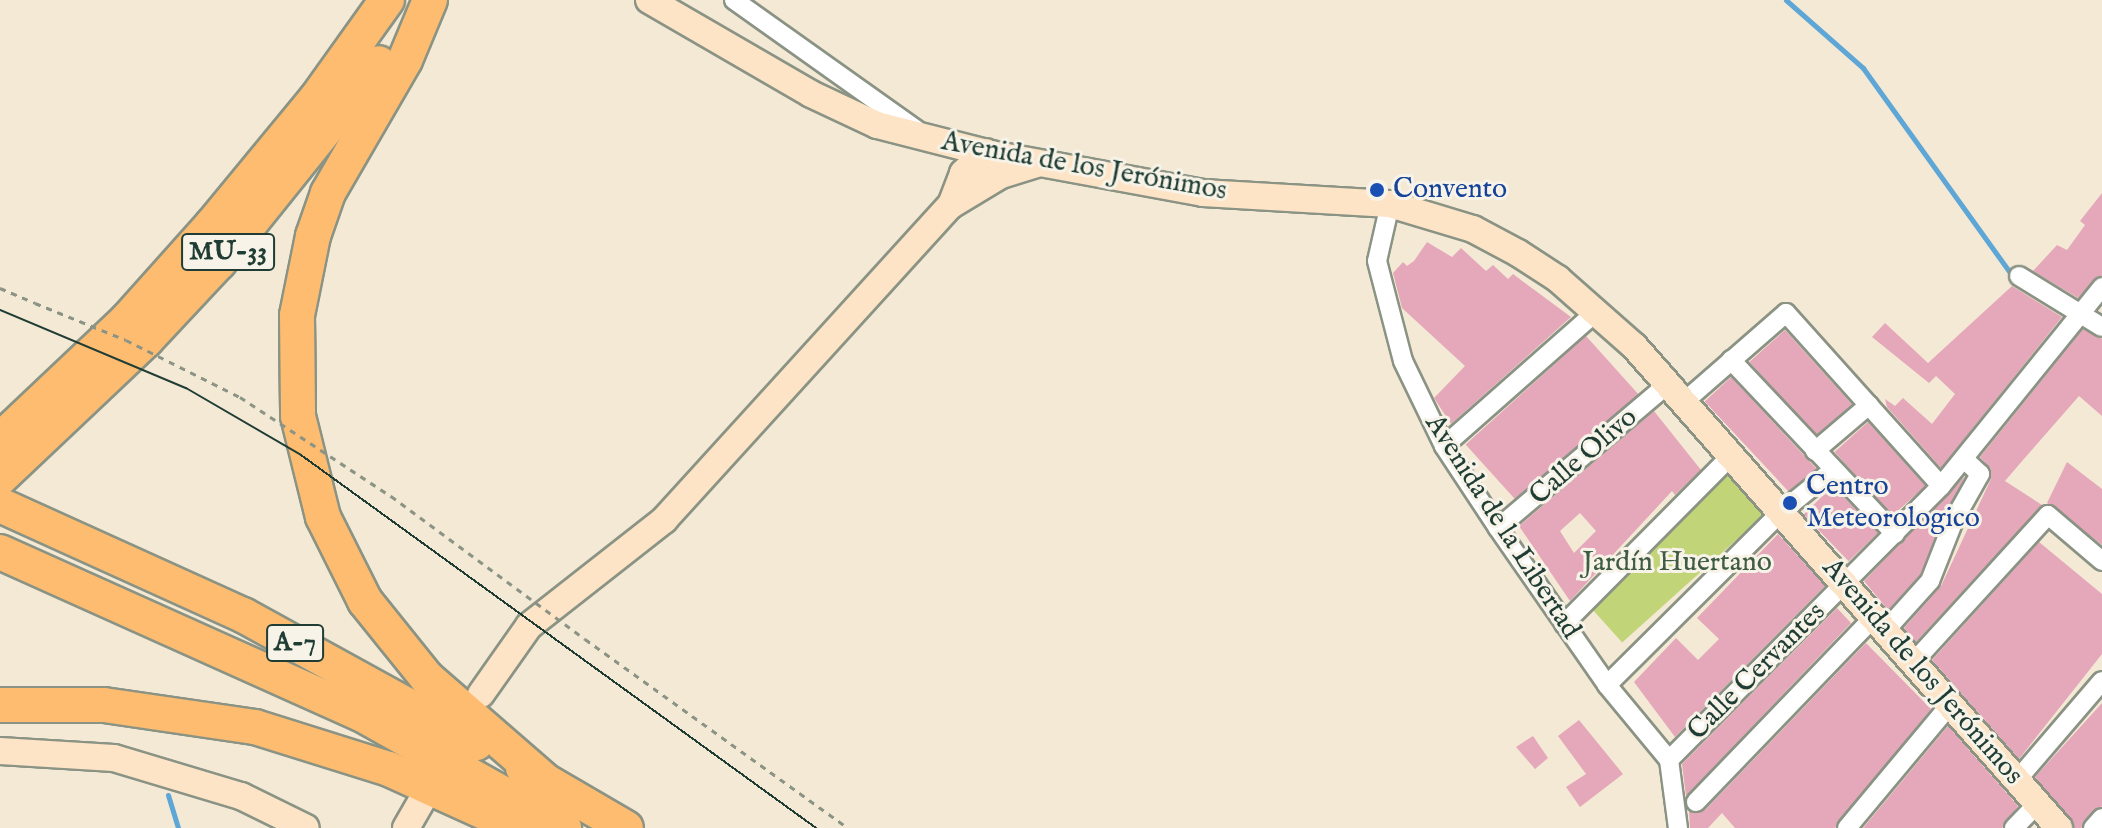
<!DOCTYPE html>
<html>
<head>
<meta charset="utf-8">
<style>
  body { margin:0 }
  #map { position:relative; width:2102px; height:828px; overflow:hidden; background:#f4e9d5; font-family:"IM FELL English",serif }
  div>[style] { position:absolute }
  .green>* { inset:0; background:#c1d578; transform-origin:0 0 }
  .stream>* { height:5px; margin:-2.5px; padding:0 2.5px; transform-origin:2.5px; border-radius:2.5px; background:#5ea6d5 }
  .building>* { inset:0; background:#e4a8ba; transform-origin:0 0 }
  .path>* { height:3px; margin-top:-1.5px; transform-origin:0; background:repeating-linear-gradient(90deg,#8a9384 0 6px,transparent 0 12px) }
  .roads { filter:drop-shadow(2px 0 #8a9384) drop-shadow(-2px 0 #8a9384) drop-shadow(0 2px #8a9384) drop-shadow(0 -2px #8a9384) }
  .street>* { height:18px; margin:-9px; padding:0 9px; transform-origin:9px; border-radius:9px; background:#fff }
  .secondary>* { height:26px; margin:-13px; padding:0 13px; transform-origin:13px; border-radius:13px; background:#fee4c6 }
  .highway>* { height:34px; margin:-17px; padding:0 17px; transform-origin:17px; border-radius:17px; background:#fdbc70 }
  .tram>* { height:2px; margin:-1px; padding:0 1px; transform-origin:1px; border-radius:1px; background:#1f3d34 }
  .path-bridge>* { height:3px; margin-top:-1.5px; transform-origin:0; background:repeating-linear-gradient(90deg,#8a9384 0 6px,transparent 0 12px) }
  .dots>* { width:22px; height:22px; translate:-50% -50%; box-sizing:border-box; border:4px solid #f7f3e8; border-radius:50% }
  span { translate:-50% -50%; white-space:nowrap; text-align:center; line-height:1.15; -webkit-text-stroke:6px #f7f3e8; paint-order:stroke }
  .shield-label span { padding:2px 6px; background:#f7f3e8; border:2px solid; border-radius:6px; -webkit-text-stroke-width:0 }
  .shield-label { font-size:26px; color:#1f3d34; font-weight:700 }
  .street-label { font-size:28px; color:#1f3d34 }
  .transit-label { font-size:28px; color:#164399 }
  .left { translate:0 -50%; text-align:left }
  .park-label { font-size:28px; color:#3f5b42 }
</style>
</head>
<body>
<div id="map">
  <div class="green">
    <div style="left:1735px;top:463px;width:58px;height:204px;rotate:48deg"></div>
  </div>
  <div class="stream">
    <div style="left:1786px;top:0;width:103px;rotate:41.4deg"></div>
    <div style="left:1863px;top:68px;width:257px;rotate:54.3deg"></div>
    <div style="left:168px;top:795px;width:34px;rotate:73deg"></div>
  </div>
  <div class="building">
    <div style="clip-path:polygon(2102px 193px,2102px 275px,2078px 298px,2033px 271px,2057px 245px,2067px 250px,2085px 225px,2080px 221px)"></div>
    <div style="clip-path:polygon(1427px 242px,1452px 257px,1461px 248px,1486px 271px,1493px 265px,1508px 279px,1513px 274px,1571px 317px,1451px 424px,1434px 398px,1465px 366px,1402px 308px,1393px 273px,1403px 262px,1407px 266px,1414px 261px)"></div>
    <div style="clip-path:polygon(2012px 286px,2062px 317px,1941px 468px,1887px 407px,1885px 399px,1895px 406px,1903px 398px,1932px 424px,1955px 394px,1936px 376px,1929px 383px,1872px 337px,1885px 323px,1928px 363px)"></div>
    <div style="clip-path:polygon(2083px 329px,2102px 339px,2102px 416px,2079px 396px,2023px 460px,2005px 481px,2042px 505px,1916px 642px,1904px 628px,1941px 586px,1991px 479px,1991px 469px,1980px 457px)"></div>
    <div style="left:1785px;top:330px;width:100px;height:48px;rotate:48deg"></div>
    <div style="left:1586px;top:336px;width:78px;height:162px;rotate:48deg"></div>
    <div style="left:1731px;top:377px;width:125px;height:36px;rotate:47deg"></div>
    <div style="clip-path:polygon(evenodd,1654px 411px,1701px 470px,1675px 495px,1672px 491px,1570px 601px,1519px 526px,1654px 411px,1580px 513px,1596px 531px,1574px 553px,1560px 531px,1580px 513px)"></div>
    <div style="left:1868px;top:422px;width:86px;height:45px;rotate:48deg"></div>
    <div style="clip-path:polygon(2067px 462px,2102px 489px,2102px 545px,2047px 503px)"></div>
    <div style="clip-path:polygon(1965px 476px,1920px 575px,1888px 610px,1864px 581px)"></div>
    <div style="left:1833px;top:486px;width:65px;height:41px;rotate:46deg"></div>
    <div style="clip-path:polygon(1778px 534px,1825px 586px,1675px 737px,1634px 682px,1676px 638px,1698px 660px,1719px 639px,1697px 618px)"></div>
    <div style="clip-path:polygon(2039px 542px,2102px 594px,2102px 654px,2019px 759px,1932px 660px)"></div>
    <div style="clip-path:polygon(1837px 608px,1851px 623px,1686px 796px,1682px 764px)"></div>
    <div style="clip-path:polygon(1866px 643px,1931px 709px,1835px 828px,1735px 828px,1722px 813px,1708px 828px,1690px 828px,1689px 811px,1705px 810px)"></div>
    <div style="clip-path:polygon(2102px 703px,2102px 806px,2081px 828px,2075px 828px,2035px 777px)"></div>
    <div style="clip-path:polygon(1579px 720px,1623px 774px,1580px 807px,1566px 787px,1586px 774px,1558px 736px)"></div>
    <div style="clip-path:polygon(1948px 726px,2018px 806px,2002px 828px,1863px 828px)"></div>
    <div style="clip-path:polygon(1533px 736px,1548px 758px,1535px 769px,1516px 747px)"></div>
  </div>
  <div class="path">
    <div style="left:0;top:288px;width:38px;rotate:23deg"></div>
    <div style="left:585px;top:639px;width:324px;rotate:35.7deg"></div>
  </div>
  <div class="roads">
    <div class="street">
      <div style="left:734px;top:0;width:224px;rotate:35.4deg"></div>
      <div style="left:1390px;top:204px;width:58px;rotate:102.8deg"></div>
      <div style="left:1377px;top:261px;width:103px;rotate:75.4deg"></div>
      <div style="left:1403px;top:361px;width:94px;rotate:64.2deg"></div>
      <div style="left:1444px;top:446px;width:98px;rotate:56.6deg"></div>
      <div style="left:1498px;top:528px;width:191px;rotate:55.2deg"></div>
      <div style="left:1607px;top:685px;width:97px;rotate:50.4deg"></div>
      <div style="left:1669px;top:760px;width:69px;rotate:82.5deg"></div>
      <div style="left:2019px;top:276px;width:97px;rotate:31.6deg"></div>
      <div style="left:1731px;top:360px;width:239px;rotate:46.7deg"></div>
      <div style="left:1685px;top:401px;width:134px;rotate:-41.1deg"></div>
      <div style="left:1786px;top:313px;width:232px;rotate:48.1deg"></div>
      <div style="left:1444px;top:446px;width:204px;rotate:-41.4deg"></div>
      <div style="left:1815px;top:451px;width:71px;rotate:-40.4deg"></div>
      <div style="left:1498px;top:528px;width:223px;rotate:-40.3deg"></div>
      <div style="left:1564px;top:624px;width:237px;rotate:-45.2deg"></div>
      <div style="left:1884px;top:632px;width:69px;rotate:-48deg"></div>
      <div style="left:1930px;top:581px;width:66px;rotate:-68.5deg"></div>
      <div style="left:1954px;top:520px;width:53px;rotate:-60.5deg"></div>
      <div style="left:1980px;top:474px;width:21px;rotate:-137deg"></div>
      <div style="left:1911px;top:665px;width:203px;rotate:-47.6deg"></div>
      <div style="left:2048px;top:515px;width:71px;rotate:40.4deg"></div>
      <div style="left:1607px;top:685px;width:245px;rotate:-44.8deg"></div>
      <div style="left:1781px;top:512px;width:67px;rotate:-38.9deg"></div>
      <div style="left:1669px;top:760px;width:386px;rotate:-45.2deg"></div>
      <div style="left:1941px;top:486px;width:256px;rotate:-51deg"></div>
      <div style="left:2017px;top:780px;width:130px;rotate:-49.4deg"></div>
      <div style="left:1696px;top:802px;width:255px;rotate:-46.1deg"></div>
      <div style="left:1847px;top:828px;width:158px;rotate:-50.1deg"></div>
      <div style="left:2014px;top:828px;width:33px;rotate:-46deg"></div>
      <div style="left:2093px;top:828px;width:13px;rotate:-48deg"></div>
    </div>
    <div class="secondary">
      <div style="left:649px;top:0;width:187px;rotate:30.1deg"></div>
      <div style="left:811px;top:94px;width:73px;rotate:25.2deg"></div>
      <div style="left:877px;top:125px;width:118px;rotate:14.3deg"></div>
      <div style="left:991px;top:154px;width:216px;rotate:10.4deg"></div>
      <div style="left:1203px;top:193px;width:187px;rotate:3.4deg"></div>
      <div style="left:1390px;top:204px;width:87px;rotate:16.8deg"></div>
      <div style="left:1473px;top:229px;width:51px;rotate:28.1deg"></div>
      <div style="left:1518px;top:253px;width:48px;rotate:33deg"></div>
      <div style="left:1558px;top:279px;width:101px;rotate:41.4deg"></div>
      <div style="left:1634px;top:346px;width:643px;rotate:48.6deg"></div>
      <div style="left:951px;top:205px;width:34px;rotate:-69deg"></div>
      <div style="left:963px;top:173px;width:31px;rotate:-42deg"></div>
      <div style="left:481px;top:694px;width:83px;rotate:-54.8deg"></div>
      <div style="left:529px;top:626px;width:172px;rotate:-38.1deg"></div>
      <div style="left:664px;top:520px;width:426px;rotate:-47.7deg"></div>
      <div style="left:951px;top:205px;width:58px;rotate:-31deg"></div>
      <div style="left:1001px;top:175px;width:37px;rotate:-17deg"></div>
      <div style="left:0;top:751px;width:114px;rotate:3.5deg"></div>
      <div style="left:114px;top:758px;width:133px;rotate:16.7deg"></div>
      <div style="left:241px;top:796px;width:72px;rotate:26.2deg"></div>
      <div style="left:406px;top:828px;width:30px;rotate:-60deg"></div>
    </div>
    <div class="highway">
      <div style="left:430px;top:0;width:65px;rotate:112.6deg"></div>
      <div style="left:405px;top:60px;width:154px;rotate:120.1deg"></div>
      <div style="left:328px;top:193px;width:46px;rotate:109.2deg"></div>
      <div style="left:313px;top:236px;width:81px;rotate:101.4deg"></div>
      <div style="left:297px;top:315px;width:101px;rotate:89.4deg"></div>
      <div style="left:298px;top:416px;width:104px;rotate:76.1deg"></div>
      <div style="left:323px;top:517px;width:94px;rotate:63.4deg"></div>
      <div style="left:365px;top:601px;width:99px;rotate:51.2deg"></div>
      <div style="left:427px;top:678px;width:152px;rotate:41deg"></div>
      <div style="left:0;top:440px;width:175px;rotate:-43.4deg"></div>
      <div style="left:127px;top:320px;width:127px;rotate:-48.2deg"></div>
      <div style="left:212px;top:225px;width:163px;rotate:-50.5deg"></div>
      <div style="left:316px;top:99px;width:122px;rotate:-54.4deg"></div>
      <div style="left:0;top:478px;width:201px;rotate:-43.4deg"></div>
      <div style="left:146px;top:340px;width:107px;rotate:-46.9deg"></div>
      <div style="left:219px;top:262px;width:255px;rotate:-51.2deg"></div>
      <div style="left:0;top:505px;width:267px;rotate:24.4deg"></div>
      <div style="left:243px;top:615px;width:266px;rotate:28.8deg"></div>
      <div style="left:0;top:552px;width:396px;rotate:24.2deg"></div>
      <div style="left:361px;top:714px;width:233px;rotate:29.3deg"></div>
      <div style="left:0;top:705px;width:104px"></div>
      <div style="left:104px;top:705px;width:153px;rotate:8.3deg"></div>
      <div style="left:255px;top:727px;width:140px;rotate:17.4deg"></div>
      <div style="left:389px;top:769px;width:143px;rotate:24.4deg"></div>
      <div style="left:523px;top:768px;width:119px;rotate:30.2deg"></div>
    </div>
  </div>
  <div class="tram">
    <div style="left:0;top:310px;width:202px;rotate:22.8deg"></div>
    <div style="left:186px;top:388px;width:133px;rotate:30.2deg"></div>
    <div style="left:301px;top:455px;width:636px;rotate:35.91deg"></div>
  </div>
  <div class="path-bridge">
    <div style="left:35px;top:303px;width:98px;rotate:22.1deg"></div>
    <div style="left:126px;top:340px;width:127px;rotate:26.6deg"></div>
    <div style="left:240px;top:397px;width:181px;rotate:33.3deg"></div>
    <div style="left:391px;top:496px;width:241px;rotate:36.4deg"></div>
  </div>
  <div class="dots">
    <div style="left:1377px;top:190px;background:#1a4fb4"></div>
    <div style="left:1790px;top:503px;background:#1a4fb4"></div>
  </div>
  <div class="shield-label">
    <span style="left:228px;top:252px">MU-33</span>
    <span style="left:295px;top:643px">A-7</span>
  </div>
  <div class="street-label">
    <span style="left:1084px;top:167px;rotate:10deg">Avenida de los Jerónimos</span>
    <span style="left:1584px;top:457px;rotate:-41deg">Calle Olivo</span>
    <span style="left:1502px;top:527px;rotate:57deg">Avenida de la Libertad</span>
    <span style="left:1757px;top:672px;rotate:-45deg">Calle Cervantes</span>
    <span style="left:1922px;top:672px;rotate:49deg">Avenida de los Jerónimos</span>
  </div>
  <div class="transit-label">
    <span class="left" style="left:1393px;top:190px">Convento</span>
    <span class="left" style="left:1806px;top:503px">Centro<br>Meteorologico</span>
  </div>
  <div class="park-label">
    <span style="left:1677px;top:563px">Jardín Huertano</span>
  </div>
</div>
</body>
</html>
